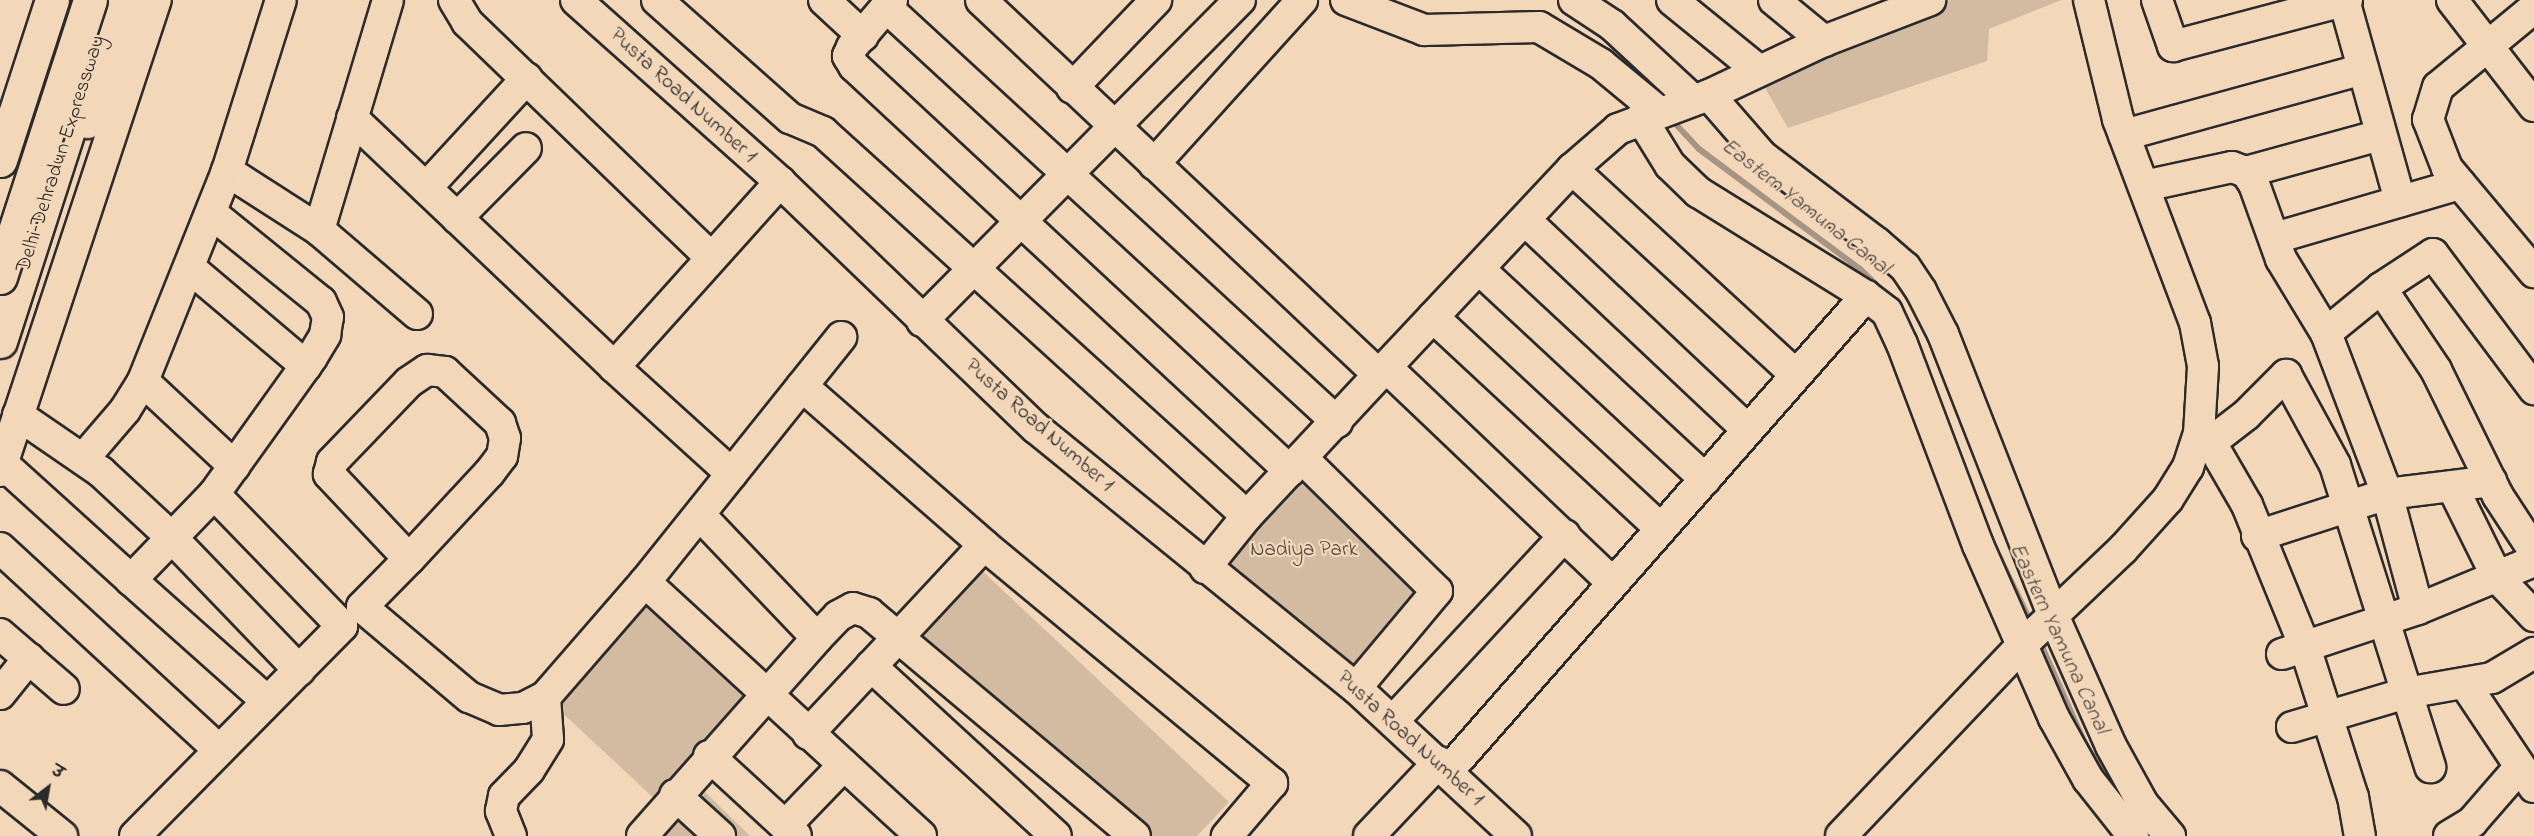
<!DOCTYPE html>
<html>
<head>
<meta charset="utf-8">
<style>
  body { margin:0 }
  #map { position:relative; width:2534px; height:836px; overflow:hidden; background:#f3d7b9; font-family:"Indie Flower","Playpen Sans Deva",sans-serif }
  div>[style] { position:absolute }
  .green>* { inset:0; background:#d2bba1; transform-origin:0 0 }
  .stream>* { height:6px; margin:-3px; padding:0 3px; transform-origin:3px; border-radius:3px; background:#a69582 }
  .roads { filter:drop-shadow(2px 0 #2b2b2b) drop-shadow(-2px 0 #2b2b2b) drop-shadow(0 2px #2b2b2b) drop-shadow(0 -2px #2b2b2b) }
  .minor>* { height:30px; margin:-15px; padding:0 15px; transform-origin:15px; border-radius:15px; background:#f3d7b9 }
  .highway>* { height:33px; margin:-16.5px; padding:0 16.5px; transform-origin:16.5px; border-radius:16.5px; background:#f3d7b9 }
  .bridges { filter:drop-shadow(2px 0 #2b2b2b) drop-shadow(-2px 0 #2b2b2b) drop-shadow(0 2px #2b2b2b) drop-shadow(0 -2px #2b2b2b) }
  .highway-bridge>* { height:33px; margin:-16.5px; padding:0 16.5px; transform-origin:16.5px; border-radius:16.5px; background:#f3d7b9 }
  span { translate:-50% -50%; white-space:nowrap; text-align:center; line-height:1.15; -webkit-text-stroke:4.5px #f3d7b9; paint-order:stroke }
  .street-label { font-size:21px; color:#2b2b2b }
  .park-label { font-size:21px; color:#4c4843 }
  .water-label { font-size:22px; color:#4a4641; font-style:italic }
  .north { position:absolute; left:18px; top:758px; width:60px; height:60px; -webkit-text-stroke:4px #f3d7b9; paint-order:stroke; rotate:31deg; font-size:16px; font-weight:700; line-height:24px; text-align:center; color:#2b2b2b }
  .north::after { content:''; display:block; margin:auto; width:21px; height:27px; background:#2b2b2b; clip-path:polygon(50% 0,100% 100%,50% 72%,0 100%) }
</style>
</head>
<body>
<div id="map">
  <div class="green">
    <div style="clip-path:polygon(1951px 0,2061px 0,1989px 29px,1987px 61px,1788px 128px,1760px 79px)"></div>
    <div style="left:1303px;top:459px;width:191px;height:128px;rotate:47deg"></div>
    <div style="clip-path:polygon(979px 568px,1229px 802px,1197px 836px,1110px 836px,906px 646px)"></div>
    <div style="left:645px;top:582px;width:154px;height:152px;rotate:43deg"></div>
    <div style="clip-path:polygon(701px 788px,750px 836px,656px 836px)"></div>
  </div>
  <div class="stream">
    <div style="left:1671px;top:119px;width:41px;rotate:47deg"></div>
    <div style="left:1699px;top:149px;width:201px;rotate:36.7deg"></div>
    <div style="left:1860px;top:269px;width:33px;rotate:44deg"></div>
    <div style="left:1916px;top:341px;width:31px;rotate:69deg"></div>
    <div style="left:1999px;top:556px;width:76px;rotate:64.4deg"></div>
    <div style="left:2039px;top:640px;width:111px;rotate:66deg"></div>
    <div style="left:2084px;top:741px;width:44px;rotate:59.9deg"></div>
  </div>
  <div class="roads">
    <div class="minor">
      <div style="left:454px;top:0;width:26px;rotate:59deg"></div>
      <div style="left:467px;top:22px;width:338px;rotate:44deg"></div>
      <div style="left:576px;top:0;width:273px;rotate:41.7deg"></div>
      <div style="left:780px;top:182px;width:355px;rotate:43.9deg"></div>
      <div style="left:1036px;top:428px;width:412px;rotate:39.1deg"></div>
      <div style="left:1356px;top:688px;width:218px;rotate:42.8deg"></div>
      <div style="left:657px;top:0;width:178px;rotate:41.6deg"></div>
      <div style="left:790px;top:118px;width:36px;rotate:23deg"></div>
      <div style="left:823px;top:132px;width:572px;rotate:42.17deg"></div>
      <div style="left:824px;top:0;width:53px;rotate:42.7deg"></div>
      <div style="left:892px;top:0;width:62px;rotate:130.4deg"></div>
      <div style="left:852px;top:47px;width:10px;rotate:114deg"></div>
      <div style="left:848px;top:56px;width:12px;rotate:59deg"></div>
      <div style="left:854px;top:66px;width:595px;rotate:42.89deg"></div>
      <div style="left:981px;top:0;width:547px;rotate:43.3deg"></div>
      <div style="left:1346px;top:0;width:84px;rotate:21deg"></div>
      <div style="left:1424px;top:30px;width:115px;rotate:-1.5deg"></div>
      <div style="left:1539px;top:27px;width:72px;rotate:30.8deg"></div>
      <div style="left:1601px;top:64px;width:75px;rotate:39.6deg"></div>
      <div style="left:1574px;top:0;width:45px;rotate:33.3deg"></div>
      <div style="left:1612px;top:25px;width:110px;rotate:42.8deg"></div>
      <div style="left:1672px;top:0;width:111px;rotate:39.1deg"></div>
      <div style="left:1774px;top:0;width:65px;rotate:39.4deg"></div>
      <div style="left:2157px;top:0;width:49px;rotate:70.8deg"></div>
      <div style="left:2173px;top:46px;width:180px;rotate:-14.8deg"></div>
      <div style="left:2344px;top:0;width:209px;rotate:74.4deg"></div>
      <div style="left:2452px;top:0;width:134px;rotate:52.3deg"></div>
      <div style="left:886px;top:7px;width:613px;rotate:42.62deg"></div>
      <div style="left:2534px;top:8px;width:124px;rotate:140.5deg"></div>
      <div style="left:2438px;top:87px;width:34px;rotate:107deg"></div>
      <div style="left:2428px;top:119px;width:53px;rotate:68.8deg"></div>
      <div style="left:2447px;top:168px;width:136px;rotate:50.1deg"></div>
      <div style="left:1072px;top:88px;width:122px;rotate:-46.3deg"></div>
      <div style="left:1709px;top:95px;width:81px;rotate:49deg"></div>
      <div style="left:1762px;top:156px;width:144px;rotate:37.1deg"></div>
      <div style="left:1877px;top:243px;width:37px;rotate:41deg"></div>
      <div style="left:1905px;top:267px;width:29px;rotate:56deg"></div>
      <div style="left:1921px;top:291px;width:48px;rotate:62.9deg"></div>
      <div style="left:1943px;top:334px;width:302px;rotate:68.6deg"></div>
      <div style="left:2053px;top:615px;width:143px;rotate:66.1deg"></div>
      <div style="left:2111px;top:746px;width:66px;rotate:61.1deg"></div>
      <div style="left:2143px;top:804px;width:42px;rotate:49.8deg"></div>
      <div style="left:352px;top:118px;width:361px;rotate:43.5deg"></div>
      <div style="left:614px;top:367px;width:249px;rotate:-48.1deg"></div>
      <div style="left:1641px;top:118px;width:55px;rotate:58.3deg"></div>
      <div style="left:1670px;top:165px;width:39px;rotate:44deg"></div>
      <div style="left:1698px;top:192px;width:198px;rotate:31.8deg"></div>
      <div style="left:1866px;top:296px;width:26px;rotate:37deg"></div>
      <div style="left:1887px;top:312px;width:35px;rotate:65deg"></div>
      <div style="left:1902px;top:344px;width:215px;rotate:69.3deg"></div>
      <div style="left:1978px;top:545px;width:189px;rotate:66.3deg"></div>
      <div style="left:2054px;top:718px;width:70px;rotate:60.9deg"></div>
      <div style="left:2088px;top:779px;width:73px;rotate:51.7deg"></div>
      <div style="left:88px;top:123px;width:129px;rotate:-72deg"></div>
      <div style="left:2124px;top:135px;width:248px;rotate:-15.4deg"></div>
      <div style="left:1154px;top:164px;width:221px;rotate:-47.9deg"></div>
      <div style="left:1572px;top:169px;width:304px;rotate:42.6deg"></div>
      <div style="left:227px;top:171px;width:109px;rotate:32.7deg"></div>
      <div style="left:319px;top:230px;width:240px;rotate:-73.3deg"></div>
      <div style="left:2246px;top:172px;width:139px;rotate:-15.4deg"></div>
      <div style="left:2144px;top:186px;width:90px;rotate:-12.2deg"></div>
      <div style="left:2232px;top:167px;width:15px;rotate:20deg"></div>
      <div style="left:2246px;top:172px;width:14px;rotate:56deg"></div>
      <div style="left:2254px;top:184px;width:80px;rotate:70.2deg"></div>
      <div style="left:2281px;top:259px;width:87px;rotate:58.7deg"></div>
      <div style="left:2326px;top:333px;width:172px;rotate:69.2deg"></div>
      <div style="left:2387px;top:494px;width:119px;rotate:74.9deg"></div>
      <div style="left:426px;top:188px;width:149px;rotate:-47.4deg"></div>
      <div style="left:457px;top:218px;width:98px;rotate:-45.4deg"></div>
      <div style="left:1525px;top:220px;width:306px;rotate:43.3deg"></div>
      <div style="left:319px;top:230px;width:129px;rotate:40.6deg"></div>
      <div style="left:2275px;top:238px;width:193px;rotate:-16.3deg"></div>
      <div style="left:190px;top:268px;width:152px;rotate:40.2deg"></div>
      <div style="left:1479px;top:269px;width:309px;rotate:42.9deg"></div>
      <div style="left:2381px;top:288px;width:99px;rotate:56.1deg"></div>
      <div style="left:2436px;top:370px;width:140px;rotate:63.8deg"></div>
      <div style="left:2498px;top:496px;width:66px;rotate:56.8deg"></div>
      <div style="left:1433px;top:317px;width:311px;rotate:42.9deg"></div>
      <div style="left:922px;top:321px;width:452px;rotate:-45.3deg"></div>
      <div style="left:2326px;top:333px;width:71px;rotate:-39.3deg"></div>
      <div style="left:2381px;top:288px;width:62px;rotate:-33.2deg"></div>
      <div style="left:2433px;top:254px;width:169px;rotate:53.2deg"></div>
      <div style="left:614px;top:367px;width:159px;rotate:42.2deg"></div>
      <div style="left:1386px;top:367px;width:313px;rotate:43.6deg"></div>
      <div style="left:143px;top:381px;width:125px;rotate:43deg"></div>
      <div style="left:802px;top:386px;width:242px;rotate:41.1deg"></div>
      <div style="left:984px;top:545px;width:374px;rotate:39.6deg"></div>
      <div style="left:1272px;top:783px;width:70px;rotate:130.3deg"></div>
      <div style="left:18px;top:415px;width:101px;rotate:34.5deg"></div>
      <div style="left:101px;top:472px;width:96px;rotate:42.9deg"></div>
      <div style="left:171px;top:537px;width:185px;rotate:46.1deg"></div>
      <div style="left:2200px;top:424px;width:94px;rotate:59.9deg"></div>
      <div style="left:2247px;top:505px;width:153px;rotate:67.8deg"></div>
      <div style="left:2305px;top:647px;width:157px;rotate:72.3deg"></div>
      <div style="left:2353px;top:797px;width:40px;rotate:80deg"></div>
      <div style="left:2211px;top:442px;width:44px;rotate:-37.6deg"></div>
      <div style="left:2246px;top:415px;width:57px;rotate:-45deg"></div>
      <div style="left:2286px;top:375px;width:102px;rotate:61.4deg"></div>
      <div style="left:2335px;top:465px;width:317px;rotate:72.5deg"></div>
      <div style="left:83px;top:459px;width:65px;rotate:-49.4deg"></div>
      <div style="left:125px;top:410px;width:34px;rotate:-58deg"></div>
      <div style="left:143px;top:381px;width:226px;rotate:-68.2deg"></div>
      <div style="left:227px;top:171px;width:179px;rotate:-72.5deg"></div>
      <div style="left:1303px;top:459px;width:188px;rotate:44.6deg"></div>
      <div style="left:1437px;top:591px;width:126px;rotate:129.9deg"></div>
      <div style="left:2px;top:463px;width:174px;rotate:42.2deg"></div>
      <div style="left:0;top:471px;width:496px;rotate:-71.7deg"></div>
      <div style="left:2452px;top:486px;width:102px;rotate:63.7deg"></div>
      <div style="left:2497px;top:577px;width:54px;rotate:46.5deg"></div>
      <div style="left:214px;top:494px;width:120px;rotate:134deg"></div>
      <div style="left:131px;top:580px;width:182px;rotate:41.7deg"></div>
      <div style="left:2257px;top:536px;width:137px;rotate:-17.9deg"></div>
      <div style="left:2387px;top:494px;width:105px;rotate:-7.1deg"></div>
      <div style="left:0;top:548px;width:298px;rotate:42.7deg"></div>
      <div style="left:409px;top:559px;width:117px;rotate:-133.3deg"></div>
      <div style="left:329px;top:474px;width:12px;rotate:-76deg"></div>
      <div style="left:332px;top:462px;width:111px;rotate:-46.1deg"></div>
      <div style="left:409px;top:382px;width:22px;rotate:-34deg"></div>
      <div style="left:427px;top:370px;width:18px;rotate:6deg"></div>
      <div style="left:445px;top:372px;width:75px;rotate:42.8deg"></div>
      <div style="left:500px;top:423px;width:16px;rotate:72deg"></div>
      <div style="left:505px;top:438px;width:18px;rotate:99deg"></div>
      <div style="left:502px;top:456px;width:21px;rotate:127deg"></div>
      <div style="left:489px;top:473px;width:117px;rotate:132.9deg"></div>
      <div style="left:409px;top:559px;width:67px;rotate:134.4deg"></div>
      <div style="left:362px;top:607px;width:140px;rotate:40.1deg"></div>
      <div style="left:469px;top:697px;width:33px;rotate:23deg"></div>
      <div style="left:499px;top:710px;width:24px;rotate:-5deg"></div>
      <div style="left:523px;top:708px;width:25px;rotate:-27deg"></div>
      <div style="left:545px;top:697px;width:152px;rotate:-49deg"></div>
      <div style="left:645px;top:582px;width:314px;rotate:-51.3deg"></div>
      <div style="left:1205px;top:568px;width:67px;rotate:-51.1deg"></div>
      <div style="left:1247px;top:516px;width:204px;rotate:-47deg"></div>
      <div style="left:1386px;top:367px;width:272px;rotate:-46.8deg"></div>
      <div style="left:1572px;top:169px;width:61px;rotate:-41deg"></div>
      <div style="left:1618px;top:129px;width:97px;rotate:-20.5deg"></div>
      <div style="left:1709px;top:95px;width:127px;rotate:-25.2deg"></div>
      <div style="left:1824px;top:41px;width:114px;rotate:-21.1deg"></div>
      <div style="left:645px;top:582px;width:375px;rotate:42.6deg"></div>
      <div style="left:0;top:634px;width:84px;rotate:40.7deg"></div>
      <div style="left:817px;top:638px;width:30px;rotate:-46deg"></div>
      <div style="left:838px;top:616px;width:17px;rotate:-28deg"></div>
      <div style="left:853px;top:608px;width:17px;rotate:17deg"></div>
      <div style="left:869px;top:613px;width:347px;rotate:40deg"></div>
      <div style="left:2282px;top:654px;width:143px;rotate:-18.3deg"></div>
      <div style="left:2418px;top:609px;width:126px;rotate:-22.5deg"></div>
      <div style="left:871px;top:666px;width:251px;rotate:42.6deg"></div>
      <div style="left:2465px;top:684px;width:124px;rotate:56.2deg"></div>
      <div style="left:0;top:694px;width:46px;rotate:-51.1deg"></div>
      <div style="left:1393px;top:721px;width:253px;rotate:-47.2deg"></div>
      <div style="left:2292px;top:727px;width:119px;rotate:-16.6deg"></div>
      <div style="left:2406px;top:693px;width:87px;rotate:-9.9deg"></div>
      <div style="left:2492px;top:678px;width:49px;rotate:-30.8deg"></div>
      <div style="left:808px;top:734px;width:258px;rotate:-47deg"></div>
      <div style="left:709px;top:756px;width:118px;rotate:42.6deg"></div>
      <div style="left:1448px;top:771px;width:633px;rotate:-48.65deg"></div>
      <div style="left:0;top:786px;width:80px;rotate:38.9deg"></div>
      <div style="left:675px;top:795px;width:61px;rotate:42.3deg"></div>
      <div style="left:785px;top:826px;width:83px;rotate:-46deg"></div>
      <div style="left:135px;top:836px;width:295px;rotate:-45.4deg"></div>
      <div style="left:342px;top:626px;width:184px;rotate:-134.1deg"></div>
      <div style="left:214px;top:494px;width:168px;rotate:-54.4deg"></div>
      <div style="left:312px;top:357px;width:26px;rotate:-59deg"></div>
      <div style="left:325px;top:335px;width:18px;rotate:-81deg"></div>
      <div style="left:328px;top:317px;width:17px;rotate:-115deg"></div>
      <div style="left:321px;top:302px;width:141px;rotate:-141deg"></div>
      <div style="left:511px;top:836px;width:27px;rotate:-112deg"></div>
      <div style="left:501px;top:811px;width:15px;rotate:-79deg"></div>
      <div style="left:504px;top:796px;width:36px;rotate:-46deg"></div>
      <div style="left:529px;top:770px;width:36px;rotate:-58deg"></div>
      <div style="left:548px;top:739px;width:42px;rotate:-94.1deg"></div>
      <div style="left:642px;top:836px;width:264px;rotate:-48.5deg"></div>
      <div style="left:817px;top:638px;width:168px;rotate:-133.6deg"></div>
      <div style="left:1369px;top:836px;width:102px;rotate:-46.6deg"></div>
      <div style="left:1841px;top:836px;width:262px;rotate:-46.5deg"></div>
      <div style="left:2021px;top:646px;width:141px;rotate:-43.6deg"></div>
      <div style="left:2123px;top:549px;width:67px;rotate:-48deg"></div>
      <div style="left:2168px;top:499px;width:38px;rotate:-58deg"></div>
      <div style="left:2188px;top:467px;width:35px;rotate:-72deg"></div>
      <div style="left:2199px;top:434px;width:68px;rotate:-86.6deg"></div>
      <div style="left:2203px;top:366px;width:44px;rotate:-100.5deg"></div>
      <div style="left:2195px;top:323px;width:218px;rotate:-110.7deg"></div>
      <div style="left:2118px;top:119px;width:122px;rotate:-103.7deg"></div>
      <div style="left:2449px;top:836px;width:27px;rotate:-31deg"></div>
      <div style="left:2472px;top:822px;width:72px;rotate:-49deg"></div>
    </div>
    <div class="highway">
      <div style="left:0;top:160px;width:168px;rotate:-72deg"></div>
      <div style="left:0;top:341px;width:358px;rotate:-72.1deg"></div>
    </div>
  </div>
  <div class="bridges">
    <div class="highway-bridge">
      <div style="left:0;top:277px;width:291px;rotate:-72deg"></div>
    </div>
  </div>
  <div class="street-label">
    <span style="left:683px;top:96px;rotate:42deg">Pusta Road Number 1</span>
    <span style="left:61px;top:154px;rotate:-72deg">Delhi–Dehradun Expressway</span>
    <span style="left:1039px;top:426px;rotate:41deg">Pusta Road Number 1</span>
    <span style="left:1410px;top:739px;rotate:42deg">Pusta Road Number 1</span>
  </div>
  <div class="park-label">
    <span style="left:1304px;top:550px">Nadiya Park</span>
  </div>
  <div class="water-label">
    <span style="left:1805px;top:208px;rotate:38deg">Eastern Yamuna Canal</span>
    <span style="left:2058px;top:639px;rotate:65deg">Eastern Yamuna Canal</span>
  </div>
  <div class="north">उ</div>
</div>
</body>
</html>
